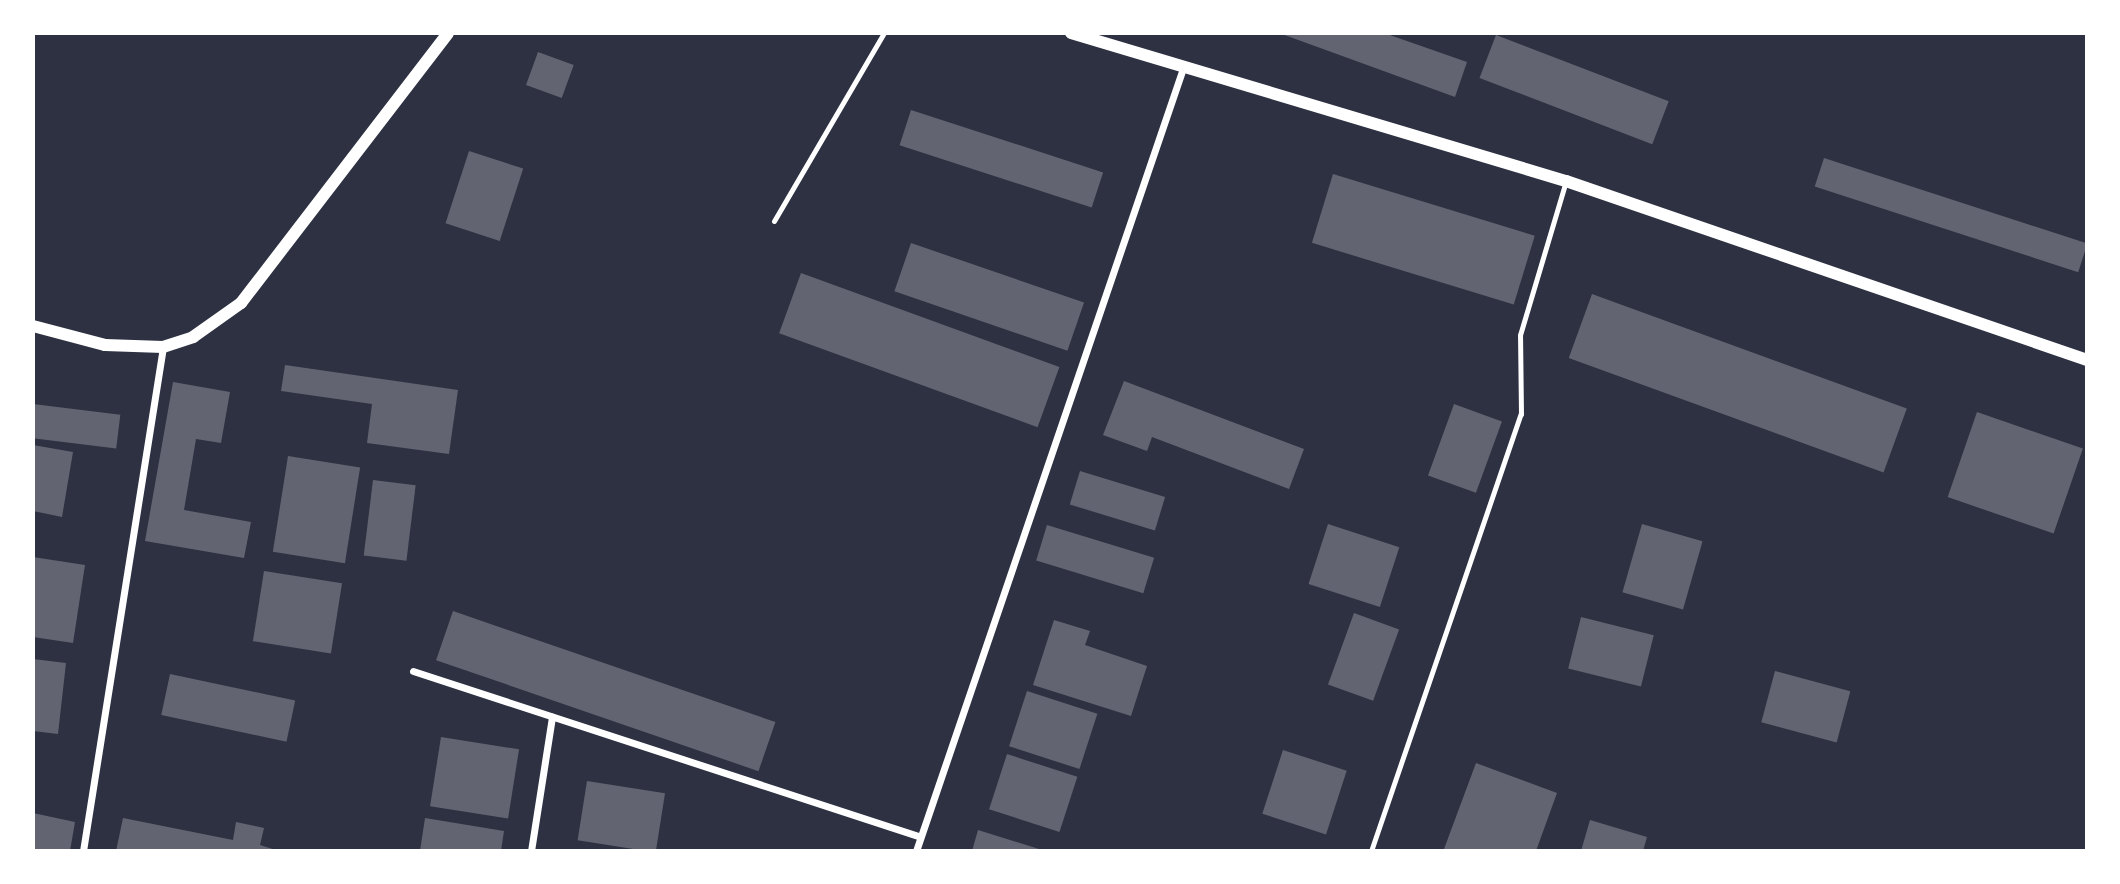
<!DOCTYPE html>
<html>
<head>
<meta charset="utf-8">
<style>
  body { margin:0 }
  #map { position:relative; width:2120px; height:884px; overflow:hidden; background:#2d3142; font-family:"Noto Sans",sans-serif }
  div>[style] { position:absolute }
  .building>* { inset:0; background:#626471; transform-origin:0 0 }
  .service>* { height:5px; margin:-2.5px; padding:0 2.5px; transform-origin:2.5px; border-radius:2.5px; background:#fff }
  .minor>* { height:7px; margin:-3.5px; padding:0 3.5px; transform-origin:3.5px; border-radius:3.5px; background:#fff }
  .tertiary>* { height:12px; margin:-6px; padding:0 6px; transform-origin:6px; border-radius:6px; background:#fff }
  span { translate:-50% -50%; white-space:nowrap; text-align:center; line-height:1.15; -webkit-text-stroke:7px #fff; paint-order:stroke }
  .frame { position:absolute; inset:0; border:35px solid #fff; pointer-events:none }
</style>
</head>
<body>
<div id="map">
  <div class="building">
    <div style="clip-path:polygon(1279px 33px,1384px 33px,1467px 62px,1455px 97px)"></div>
    <div style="left:1496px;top:35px;width:185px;height:46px;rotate:21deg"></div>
    <div style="left:538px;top:52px;width:38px;height:35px;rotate:20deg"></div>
    <div style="left:911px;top:110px;width:202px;height:37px;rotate:18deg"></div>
    <div style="left:469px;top:151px;width:57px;height:76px;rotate:18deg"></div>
    <div style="left:1824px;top:158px;width:277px;height:30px;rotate:18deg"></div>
    <div style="left:1333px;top:174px;width:211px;height:72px;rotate:17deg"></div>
    <div style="left:911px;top:243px;width:183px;height:51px;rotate:19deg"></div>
    <div style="left:801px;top:273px;width:275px;height:64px;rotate:20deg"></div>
    <div style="left:1592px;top:294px;width:335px;height:68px;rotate:20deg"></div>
    <div style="clip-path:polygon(285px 365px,458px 390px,449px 454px,367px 443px,372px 404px,281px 391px)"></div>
    <div style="clip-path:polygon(1124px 381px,1304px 449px,1289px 489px,1152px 437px,1147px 451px,1103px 435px)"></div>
    <div style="clip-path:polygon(173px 382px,230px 392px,221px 443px,196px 439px,184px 510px,251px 522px,244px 558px,145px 541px)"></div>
    <div style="left:33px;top:404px;width:88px;height:34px;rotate:7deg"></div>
    <div style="left:1454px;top:404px;width:51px;height:76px;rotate:20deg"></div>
    <div style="left:1977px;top:412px;width:112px;height:90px;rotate:19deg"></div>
    <div style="clip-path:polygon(33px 445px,73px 452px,62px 517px,33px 511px)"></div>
    <div style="left:288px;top:456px;width:73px;height:97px;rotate:9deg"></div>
    <div style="left:1080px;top:471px;width:89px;height:35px;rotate:17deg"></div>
    <div style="left:373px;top:480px;width:43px;height:76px;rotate:7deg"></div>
    <div style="left:1328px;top:524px;width:75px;height:63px;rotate:18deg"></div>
    <div style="left:1642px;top:524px;width:63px;height:71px;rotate:16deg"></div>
    <div style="left:1047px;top:525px;width:112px;height:37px;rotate:17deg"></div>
    <div style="clip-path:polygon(33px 557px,85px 565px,73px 643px,33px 637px)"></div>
    <div style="left:264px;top:571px;width:79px;height:71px;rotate:9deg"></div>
    <div style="left:453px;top:611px;width:341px;height:52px;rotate:19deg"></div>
    <div style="left:1354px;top:613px;width:48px;height:76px;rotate:20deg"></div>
    <div style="left:1581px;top:617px;width:75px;height:53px;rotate:14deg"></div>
    <div style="clip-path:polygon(1054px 620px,1090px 631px,1085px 645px,1147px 666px,1131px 716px,1033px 685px)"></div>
    <div style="clip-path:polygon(33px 659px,66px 663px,58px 734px,33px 731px)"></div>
    <div style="left:1775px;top:671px;width:78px;height:53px;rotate:15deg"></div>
    <div style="left:170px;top:674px;width:128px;height:42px;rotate:12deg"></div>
    <div style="left:1027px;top:691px;width:74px;height:58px;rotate:18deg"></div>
    <div style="left:441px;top:737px;width:79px;height:70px;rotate:9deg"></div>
    <div style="left:1283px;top:750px;width:67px;height:67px;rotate:18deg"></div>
    <div style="left:1007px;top:754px;width:74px;height:58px;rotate:18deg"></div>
    <div style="clip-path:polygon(1476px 763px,1557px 793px,1536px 851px,1444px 849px)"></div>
    <div style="left:587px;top:781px;width:79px;height:60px;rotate:9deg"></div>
    <div style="clip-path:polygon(33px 813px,75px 822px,70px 851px,33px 851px)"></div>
    <div style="clip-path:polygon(123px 818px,233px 840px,236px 822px,264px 828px,260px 845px,279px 851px,116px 851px)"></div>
    <div style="clip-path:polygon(425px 818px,504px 831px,501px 851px,420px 851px)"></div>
    <div style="clip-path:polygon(1590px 820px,1647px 837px,1643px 851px,1581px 851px)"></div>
    <div style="clip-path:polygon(978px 830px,1039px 849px,1038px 851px,972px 851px)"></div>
  </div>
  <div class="service">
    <div style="left:774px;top:221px;width:218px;rotate:-59.7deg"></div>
    <div style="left:1371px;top:851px;width:462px;rotate:-71.1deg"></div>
    <div style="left:1521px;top:414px;width:79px;rotate:-90.7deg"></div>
    <div style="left:1520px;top:335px;width:161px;rotate:-73.4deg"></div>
  </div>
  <div class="minor">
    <div style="left:413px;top:671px;width:531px;rotate:18.09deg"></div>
    <div style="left:83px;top:851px;width:510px;rotate:-80.98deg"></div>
    <div style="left:531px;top:851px;width:136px;rotate:-81.1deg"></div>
    <div style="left:916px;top:851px;width:827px;rotate:-71.17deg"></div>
  </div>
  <div class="tertiary">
    <div style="left:1071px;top:33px;width:517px;rotate:16.65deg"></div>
    <div style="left:1566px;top:181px;width:551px;rotate:18.96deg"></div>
    <div style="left:33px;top:326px;width:74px;rotate:14.8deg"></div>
    <div style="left:105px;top:345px;width:58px;rotate:2deg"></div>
    <div style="left:163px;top:347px;width:32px;rotate:-18deg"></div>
    <div style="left:193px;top:337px;width:59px;rotate:-35.3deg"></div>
    <div style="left:241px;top:303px;width:340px;rotate:-52.5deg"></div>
  </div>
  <div class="frame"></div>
</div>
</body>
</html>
